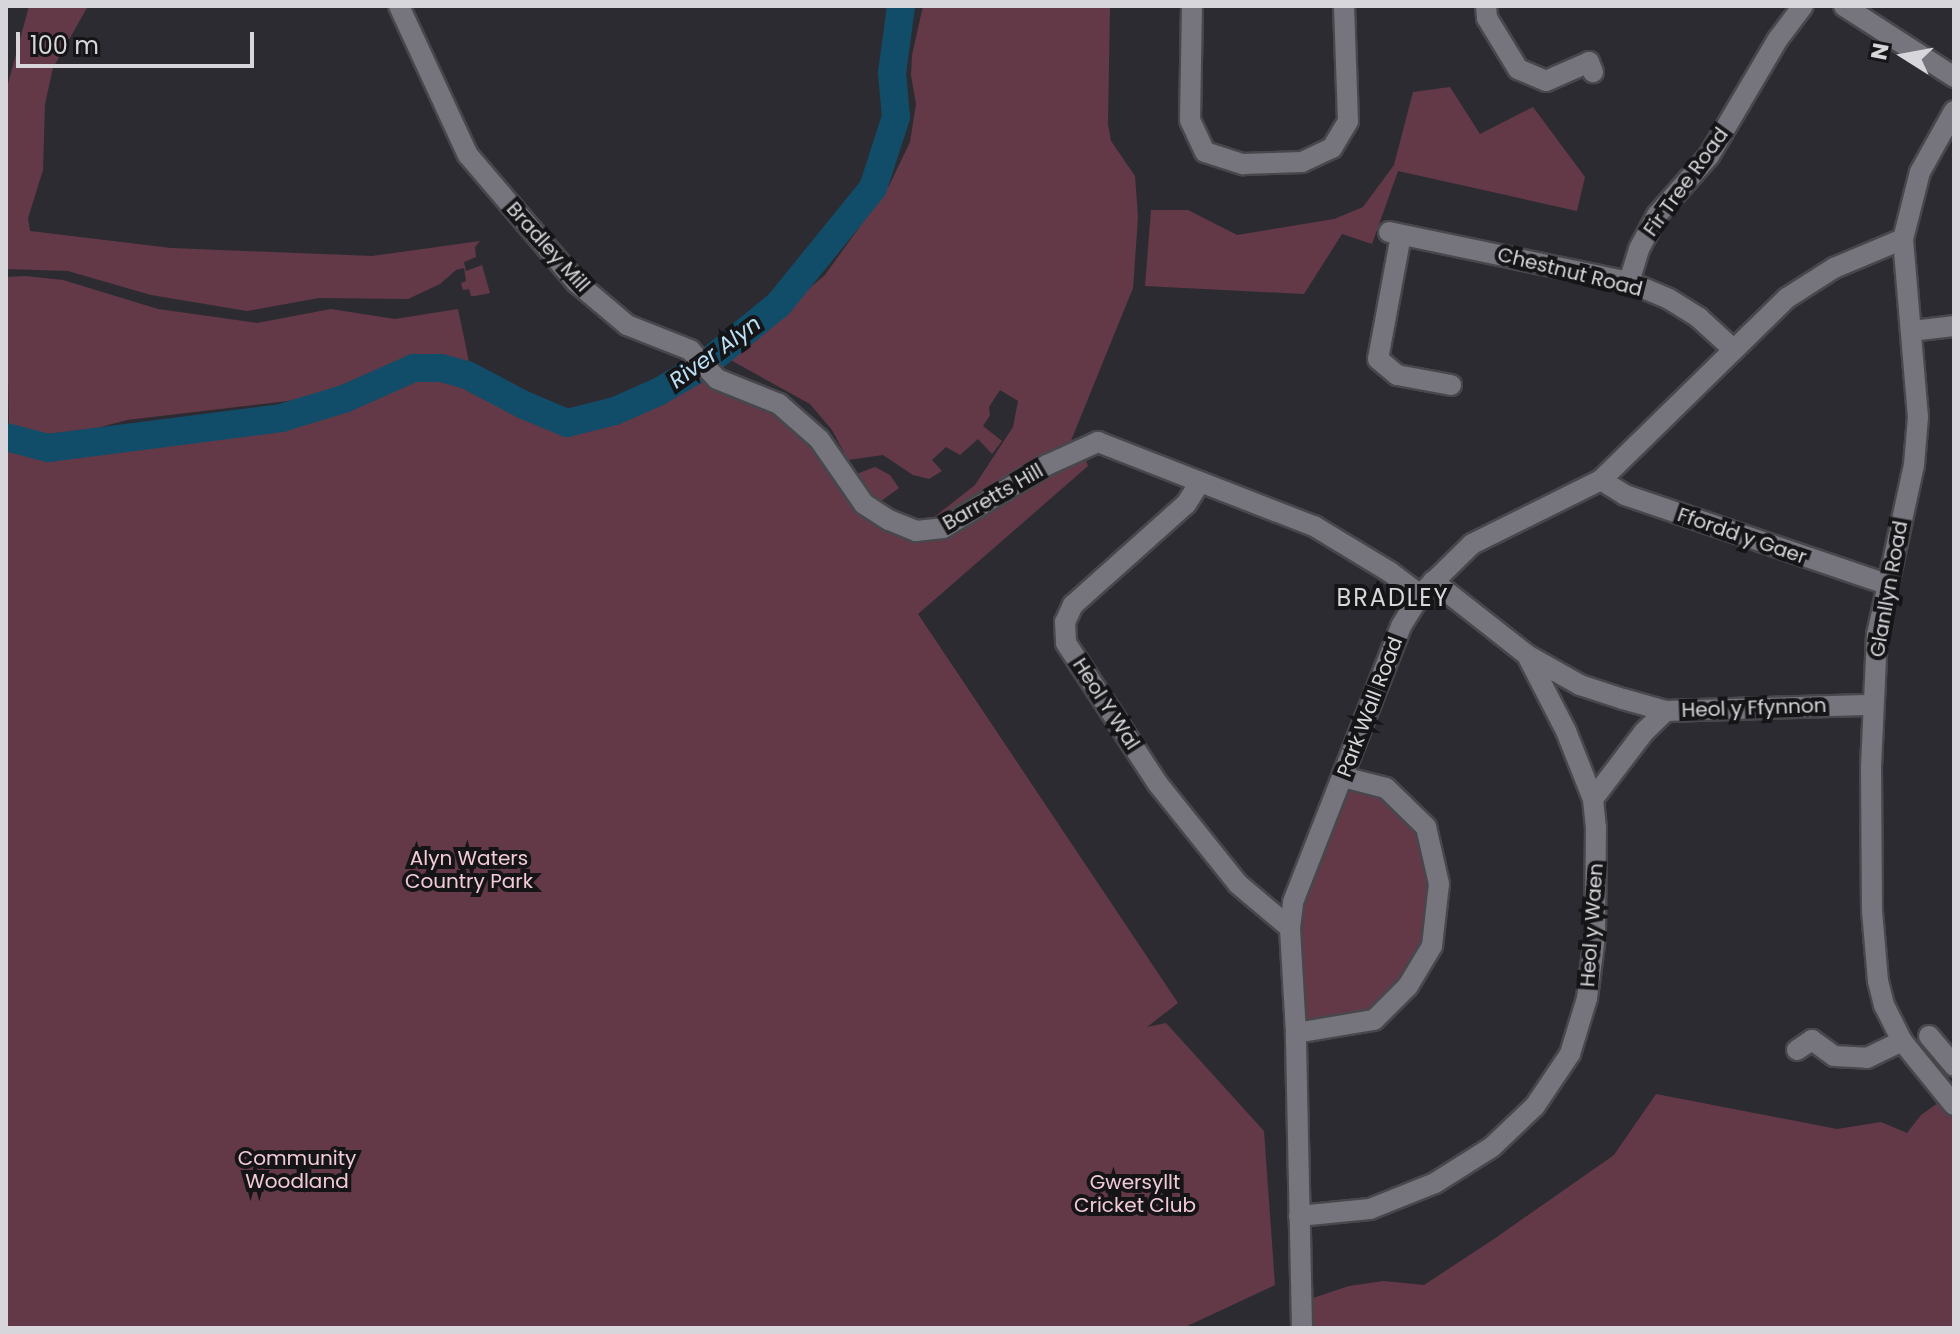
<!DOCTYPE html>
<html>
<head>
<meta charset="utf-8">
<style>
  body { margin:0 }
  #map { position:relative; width:1960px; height:1334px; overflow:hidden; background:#2d2b32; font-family:Poppins,sans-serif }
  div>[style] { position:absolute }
  .green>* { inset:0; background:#633947 }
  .river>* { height:28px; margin:-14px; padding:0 14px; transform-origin:14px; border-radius:14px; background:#114d68 }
  .roads { filter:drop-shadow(2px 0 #47474c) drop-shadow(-2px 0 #47474c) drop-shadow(0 2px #47474c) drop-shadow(0 -2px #47474c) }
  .minor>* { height:20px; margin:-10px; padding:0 10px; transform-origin:10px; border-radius:10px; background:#76747c }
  span { translate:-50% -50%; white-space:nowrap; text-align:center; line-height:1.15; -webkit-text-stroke:8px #151417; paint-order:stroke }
  .street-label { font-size:20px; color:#d7d7db }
  .park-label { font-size:20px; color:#f3cbd7 }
  .water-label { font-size:22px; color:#bbe1f6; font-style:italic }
  .quarter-label { font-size:24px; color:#d7d7db; letter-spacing:2px }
  .frame { position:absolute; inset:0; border:8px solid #d7d7db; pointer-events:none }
  .north { position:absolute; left:1864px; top:16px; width:80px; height:80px; -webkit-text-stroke:6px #151417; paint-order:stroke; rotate:281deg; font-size:22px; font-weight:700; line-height:32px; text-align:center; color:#d7d7db }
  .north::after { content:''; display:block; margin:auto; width:28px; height:36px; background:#d7d7db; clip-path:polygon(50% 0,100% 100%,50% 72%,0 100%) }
  .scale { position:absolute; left:16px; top:32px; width:238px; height:36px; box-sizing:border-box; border:4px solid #d7d7db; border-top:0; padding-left:10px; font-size:24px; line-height:28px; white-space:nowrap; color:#d7d7db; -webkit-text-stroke:6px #151417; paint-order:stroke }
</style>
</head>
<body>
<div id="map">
  <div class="green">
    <div style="clip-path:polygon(29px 6px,88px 6px,53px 68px,45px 104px,43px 170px,28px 218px,30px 231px,171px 248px,372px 256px,480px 241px,475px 247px,476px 257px,464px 262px,466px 271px,482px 265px,490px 293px,475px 296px,471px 296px,469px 289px,463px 290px,461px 283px,466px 281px,464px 268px,456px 270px,440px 284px,408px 299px,319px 298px,247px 311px,151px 295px,68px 271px,6px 269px,6px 91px)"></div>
    <div style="clip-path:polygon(923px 6px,1110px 6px,1108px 124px,1111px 141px,1135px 176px,1138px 217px,1133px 288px,1066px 453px,942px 524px,928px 522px,975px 485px,1013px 427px,1018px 401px,1000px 390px,989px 407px,990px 415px,983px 426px,1002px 441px,992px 454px,978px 439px,960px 455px,946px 447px,932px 460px,942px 471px,929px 479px,913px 475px,883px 455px,848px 460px,832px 430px,810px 404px,727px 358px,825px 275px,889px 186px,910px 142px,916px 104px,911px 75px,912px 55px)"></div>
    <div style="clip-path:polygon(1450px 87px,1480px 134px,1533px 107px,1585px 177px,1577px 211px,1398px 171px,1372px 244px,1342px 234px,1304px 294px,1145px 286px,1151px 210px,1188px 210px,1237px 235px,1334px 219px,1363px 207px,1394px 165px,1413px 92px)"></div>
    <div style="clip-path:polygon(25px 276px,63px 280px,158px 309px,257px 323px,331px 309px,395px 319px,458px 309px,469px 362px,436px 357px,414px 359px,376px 370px,313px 398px,127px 420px,67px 436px,9px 428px,6px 277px)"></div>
    <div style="clip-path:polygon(703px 366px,778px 407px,819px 439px,862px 507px,914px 541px,1083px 453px,1088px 466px,918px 614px,1178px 1003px,1147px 1027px,1166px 1023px,1264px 1131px,1275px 1285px,1183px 1328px,6px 1328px,6px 437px,48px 448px,281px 418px,344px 399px,414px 368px,441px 368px,467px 375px,524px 405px,567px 423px,616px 411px)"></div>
    <div style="clip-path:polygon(875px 467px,890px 475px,899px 488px,877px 504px,859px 487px,859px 473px)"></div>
    <div style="clip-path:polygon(1343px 777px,1386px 788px,1426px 827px,1432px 946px,1374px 1020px,1296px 1033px,1290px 928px)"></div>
    <div style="clip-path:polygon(1656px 1094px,1837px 1129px,1881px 1122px,1907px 1133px,1921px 1115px,1938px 1103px,1954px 1116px,1954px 1328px,1306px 1328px,1307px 1300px,1349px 1286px,1384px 1281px,1424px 1285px,1494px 1239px,1614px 1155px)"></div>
  </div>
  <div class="river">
    <div style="left:6px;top:437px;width:43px;rotate:14.7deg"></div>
    <div style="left:48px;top:448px;width:235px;rotate:-7.3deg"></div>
    <div style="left:281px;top:418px;width:66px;rotate:-16.8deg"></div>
    <div style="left:344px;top:399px;width:77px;rotate:-23.9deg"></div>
    <div style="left:414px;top:368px;width:27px"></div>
    <div style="left:441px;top:368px;width:27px;rotate:15deg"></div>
    <div style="left:467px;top:375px;width:64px;rotate:27.8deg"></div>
    <div style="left:524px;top:405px;width:47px;rotate:22.7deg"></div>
    <div style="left:567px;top:423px;width:49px;rotate:-14deg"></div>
    <div style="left:615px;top:411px;width:47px;rotate:-23.8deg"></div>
    <div style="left:658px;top:392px;width:52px;rotate:-30deg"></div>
    <div style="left:703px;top:366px;width:98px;rotate:-39.2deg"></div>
    <div style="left:779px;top:304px;width:149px;rotate:-51deg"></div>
    <div style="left:873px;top:188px;width:75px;rotate:-72.1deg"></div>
    <div style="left:896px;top:117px;width:44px;rotate:-95.2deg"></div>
    <div style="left:892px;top:73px;width:68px;rotate:-82.3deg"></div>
  </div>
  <div class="roads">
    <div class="minor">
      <div style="left:399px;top:6px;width:164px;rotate:65.2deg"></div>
      <div style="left:468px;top:155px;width:167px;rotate:49.6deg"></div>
      <div style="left:576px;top:282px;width:67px;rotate:40.1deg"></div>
      <div style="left:627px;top:325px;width:68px;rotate:21.6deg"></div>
      <div style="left:690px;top:350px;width:40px;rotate:47deg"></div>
      <div style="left:717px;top:379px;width:67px;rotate:22deg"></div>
      <div style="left:779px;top:404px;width:53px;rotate:41.2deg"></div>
      <div style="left:819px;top:439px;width:79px;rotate:55.3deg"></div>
      <div style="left:864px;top:504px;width:30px;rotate:33deg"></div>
      <div style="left:889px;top:520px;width:29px;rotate:22deg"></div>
      <div style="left:916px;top:531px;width:27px;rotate:-6deg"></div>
      <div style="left:943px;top:528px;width:122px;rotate:-31.2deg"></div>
      <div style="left:1047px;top:465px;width:56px;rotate:-24.3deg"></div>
      <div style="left:1098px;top:442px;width:232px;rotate:21.3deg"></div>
      <div style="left:1314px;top:526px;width:89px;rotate:31.2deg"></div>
      <div style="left:1390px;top:572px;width:38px;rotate:37deg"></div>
      <div style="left:1192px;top:6px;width:114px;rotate:91deg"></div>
      <div style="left:1190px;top:120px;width:35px;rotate:65deg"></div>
      <div style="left:1205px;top:152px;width:40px;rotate:18deg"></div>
      <div style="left:1243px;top:164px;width:59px;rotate:-1.9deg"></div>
      <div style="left:1302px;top:162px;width:33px;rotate:-25deg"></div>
      <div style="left:1332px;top:148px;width:31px;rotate:-59deg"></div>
      <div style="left:1348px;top:121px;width:115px;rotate:-92deg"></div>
      <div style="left:1486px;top:6px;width:12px;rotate:85deg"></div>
      <div style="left:1487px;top:18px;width:60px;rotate:58.7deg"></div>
      <div style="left:1518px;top:69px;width:30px;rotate:23deg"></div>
      <div style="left:1546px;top:81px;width:47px;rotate:-23.8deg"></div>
      <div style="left:1589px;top:62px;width:11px;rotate:68deg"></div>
      <div style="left:1844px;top:6px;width:131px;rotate:32.8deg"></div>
      <div style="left:1954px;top:111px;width:70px;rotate:119.1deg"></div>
      <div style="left:1920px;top:172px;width:69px;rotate:104.2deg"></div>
      <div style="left:1903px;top:239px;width:179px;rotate:85.2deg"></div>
      <div style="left:1918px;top:417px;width:48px;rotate:94.8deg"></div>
      <div style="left:1914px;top:465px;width:174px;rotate:102.3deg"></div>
      <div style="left:1877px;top:635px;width:133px;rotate:92.6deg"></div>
      <div style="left:1871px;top:768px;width:143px;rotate:89.6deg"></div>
      <div style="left:1872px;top:911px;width:70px;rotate:85.1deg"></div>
      <div style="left:1878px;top:981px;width:25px;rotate:76deg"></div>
      <div style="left:1884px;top:1005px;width:40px;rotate:63.4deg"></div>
      <div style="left:1902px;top:1041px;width:82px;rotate:50.9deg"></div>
      <div style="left:1389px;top:232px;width:245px;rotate:11.8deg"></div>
      <div style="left:1629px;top:282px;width:43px;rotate:23deg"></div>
      <div style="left:1669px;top:299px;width:36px;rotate:32deg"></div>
      <div style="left:1699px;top:318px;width:47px;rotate:42.4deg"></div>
      <div style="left:1401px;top:235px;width:126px;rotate:100.5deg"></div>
      <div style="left:1378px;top:359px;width:25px;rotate:40deg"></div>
      <div style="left:1397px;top:375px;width:55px;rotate:10.5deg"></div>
      <div style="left:1629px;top:282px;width:34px;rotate:-73deg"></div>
      <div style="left:1639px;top:249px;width:38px;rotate:-62deg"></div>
      <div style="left:1657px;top:215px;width:79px;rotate:-48.6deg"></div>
      <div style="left:1709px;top:156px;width:136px;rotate:-59.5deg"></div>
      <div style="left:1778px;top:39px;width:41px;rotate:-52.9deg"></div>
      <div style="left:1912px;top:331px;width:42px;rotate:-6.8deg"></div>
      <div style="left:1601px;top:480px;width:28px;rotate:32deg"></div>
      <div style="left:1625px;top:495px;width:276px;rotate:18.8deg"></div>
      <div style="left:1200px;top:482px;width:26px;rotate:122deg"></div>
      <div style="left:1186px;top:504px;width:152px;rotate:138.2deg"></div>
      <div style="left:1073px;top:605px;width:19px;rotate:115deg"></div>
      <div style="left:1065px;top:622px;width:21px;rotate:87deg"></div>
      <div style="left:1066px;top:643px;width:168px;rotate:56.9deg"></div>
      <div style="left:1158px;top:784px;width:128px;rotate:51.3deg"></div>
      <div style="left:1238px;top:884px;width:68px;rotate:40.2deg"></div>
      <div style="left:1433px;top:581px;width:120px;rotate:38.2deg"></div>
      <div style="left:1527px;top:655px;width:61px;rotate:29.5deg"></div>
      <div style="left:1580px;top:685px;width:45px;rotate:18deg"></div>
      <div style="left:1623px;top:699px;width:45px;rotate:15.6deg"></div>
      <div style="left:1666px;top:711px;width:206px;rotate:-1.7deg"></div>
      <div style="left:1593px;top:799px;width:84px;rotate:-52.7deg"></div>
      <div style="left:1644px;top:732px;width:30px;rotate:-44deg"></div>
      <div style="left:1296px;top:1033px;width:79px;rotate:-9.5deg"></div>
      <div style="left:1374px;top:1020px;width:48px;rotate:-45deg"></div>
      <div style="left:1408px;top:986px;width:47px;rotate:-59deg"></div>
      <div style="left:1432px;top:946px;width:62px;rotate:-83.6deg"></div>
      <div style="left:1439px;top:884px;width:58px;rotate:-102.8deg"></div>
      <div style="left:1426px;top:827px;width:56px;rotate:-135.7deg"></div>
      <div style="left:1386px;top:788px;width:44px;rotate:-165.7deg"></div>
      <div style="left:1929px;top:1036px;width:39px;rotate:50deg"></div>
      <div style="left:1797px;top:1050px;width:18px;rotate:-34deg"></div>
      <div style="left:1812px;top:1040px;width:27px;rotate:36deg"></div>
      <div style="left:1834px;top:1056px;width:33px;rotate:3deg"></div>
      <div style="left:1867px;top:1058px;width:39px;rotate:-26deg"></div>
      <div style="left:1299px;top:1216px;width:71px;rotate:-5.6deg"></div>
      <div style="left:1370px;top:1209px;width:70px;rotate:-21.8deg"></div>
      <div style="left:1435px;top:1183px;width:67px;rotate:-32.3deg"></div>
      <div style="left:1492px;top:1147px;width:59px;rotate:-43.6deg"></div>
      <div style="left:1535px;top:1106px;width:63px;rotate:-56.1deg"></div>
      <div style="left:1570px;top:1054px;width:59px;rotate:-73.1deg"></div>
      <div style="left:1587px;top:998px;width:63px;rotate:-82.6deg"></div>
      <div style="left:1595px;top:936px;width:108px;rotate:-89.5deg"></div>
      <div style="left:1596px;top:828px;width:29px;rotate:-96deg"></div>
      <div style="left:1593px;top:799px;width:73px;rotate:-111.7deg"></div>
      <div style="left:1566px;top:731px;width:85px;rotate:-117.2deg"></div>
      <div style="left:1302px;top:1328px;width:295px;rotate:-91.2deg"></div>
      <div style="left:1296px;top:1033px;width:105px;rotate:-93.3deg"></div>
      <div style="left:1290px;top:928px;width:26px;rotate:-83deg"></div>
      <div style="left:1293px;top:902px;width:296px;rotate:-68.6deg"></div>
      <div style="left:1401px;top:626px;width:36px;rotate:-58deg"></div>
      <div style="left:1420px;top:595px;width:73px;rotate:-44.4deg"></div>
      <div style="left:1472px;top:544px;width:144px;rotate:-26.4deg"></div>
      <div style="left:1601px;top:480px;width:260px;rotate:-44.4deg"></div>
      <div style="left:1787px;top:298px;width:56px;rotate:-32.6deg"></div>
      <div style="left:1834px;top:268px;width:75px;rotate:-22.8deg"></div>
    </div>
  </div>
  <div class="street-label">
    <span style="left:1686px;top:182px;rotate:-54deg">Fir Tree Road</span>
    <span style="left:548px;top:247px;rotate:48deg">Bradley Mill</span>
    <span style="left:1570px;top:272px;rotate:14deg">Chestnut Road</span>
    <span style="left:993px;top:497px;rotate:-30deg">Barretts Hill</span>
    <span style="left:1742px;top:536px;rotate:19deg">Ffordd y Gaer</span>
    <span style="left:1889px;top:589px;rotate:-80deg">Glanllyn Road</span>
    <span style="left:1106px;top:704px;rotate:57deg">Heol Y Wal</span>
    <span style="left:1370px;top:707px;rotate:-69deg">Park Wall Road</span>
    <span style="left:1754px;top:708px;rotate:-2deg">Heol y Ffynnon</span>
    <span style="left:1592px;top:925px;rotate:-86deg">Heol y Waen</span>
  </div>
  <div class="park-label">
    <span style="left:469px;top:870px">Alyn Waters<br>Country Park</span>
    <span style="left:297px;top:1170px">Community<br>Woodland</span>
    <span style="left:1135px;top:1194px">Gwersyllt<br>Cricket Club</span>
  </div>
  <div class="water-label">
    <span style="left:715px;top:352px;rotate:-36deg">River Alyn</span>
  </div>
  <div class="quarter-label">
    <span style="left:1393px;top:598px">BRADLEY</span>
  </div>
  <div class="frame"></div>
  <div class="north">N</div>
  <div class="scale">100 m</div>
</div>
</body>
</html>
